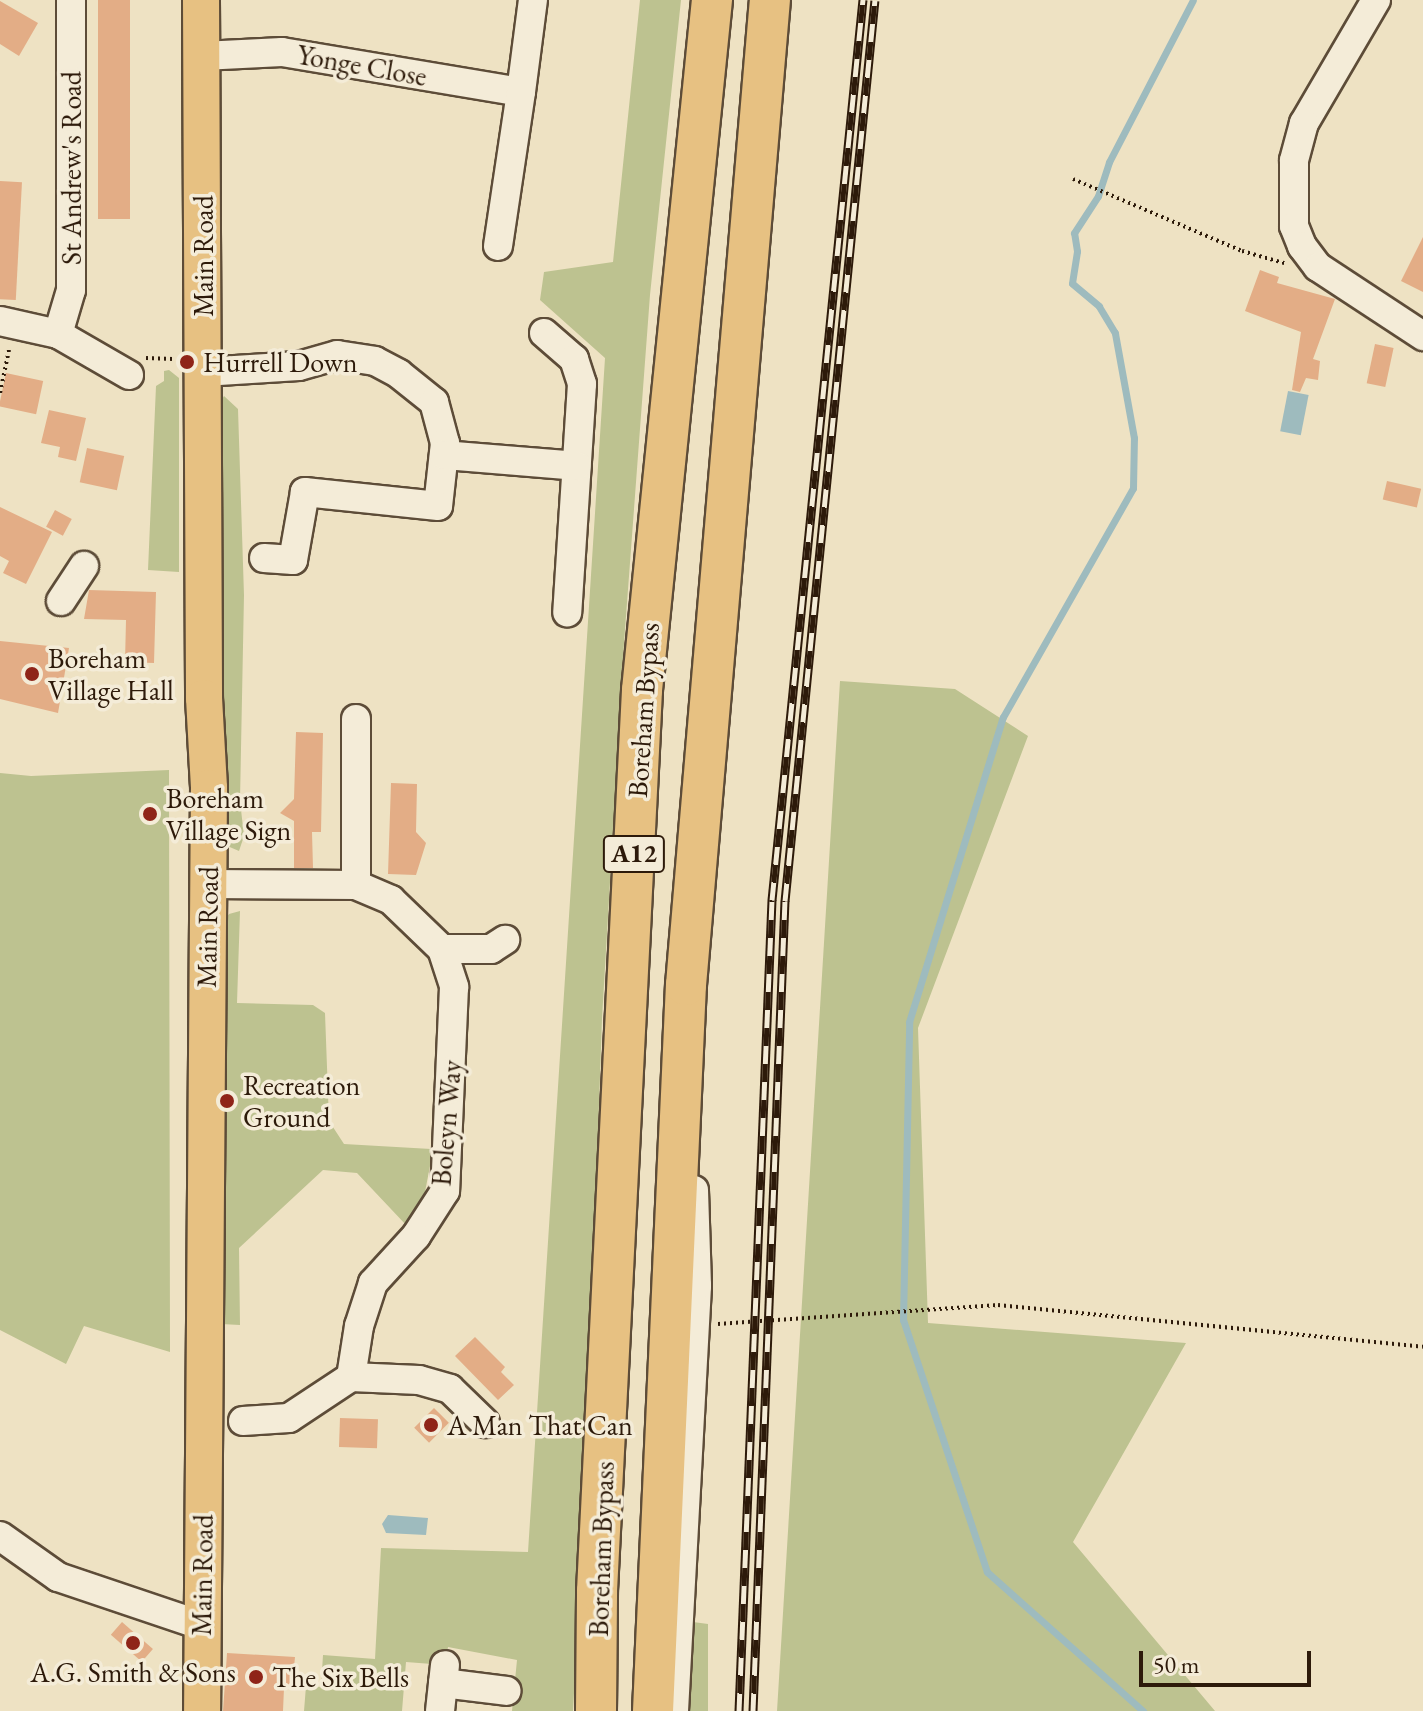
<!DOCTYPE html>
<html>
<head>
<meta charset="utf-8">
<style>
  body { margin:0 }
  #map { position:relative; width:1423px; height:1711px; overflow:hidden; background:#eee2c3; font-family:"EB Garamond",serif }
  div>[style] { position:absolute }
  .green>* { inset:0; background:#bdc290 }
  .water>* { inset:0; background:#9ebbbe; transform-origin:0 0 }
  .stream>* { height:7px; margin:-3.5px; padding:0 3.5px; transform-origin:3.5px; border-radius:3.5px; background:#9ebbbe }
  .building>* { inset:0; background:#e3ad86; transform-origin:0 0 }
  .path>* { height:4px; margin-top:-2px; transform-origin:0; background:repeating-linear-gradient(90deg,#2d1a0a 0 2px,transparent 0 6px) }
  .roads { filter:drop-shadow(2px 0 #5d4c38) drop-shadow(-2px 0 #5d4c38) drop-shadow(0 2px #5d4c38) drop-shadow(0 -2px #5d4c38) }
  .minor>* { height:28px; margin:-14px; padding:0 14px; transform-origin:14px; border-radius:14px; background:#f4ecd8 }
  .major>* { height:36px; margin:-18px; padding:0 18px; transform-origin:18px; border-radius:18px; background:#e7c182 }
  .highway>* { height:40px; margin:-20px; padding:0 20px; transform-origin:20px; border-radius:20px; background:#e7c182 }
  .rail>* { height:9px; margin-top:-4.5px; transform-origin:0; background:repeating-linear-gradient(90deg,#f4ecd8 0 18px,#2d1a0a 0 36px); box-sizing:border-box; border-block:2px solid #2d1a0a }
  .dots>* { width:22px; height:22px; translate:-50% -50%; box-sizing:border-box; border:4px solid #f4ecd8; border-radius:50% }
  span { translate:-50% -50%; white-space:nowrap; text-align:center; line-height:1.15; -webkit-text-stroke:7px #f4ecd8; paint-order:stroke }
  .shield-label span { padding:2px 6px; background:#f4ecd8; border:2px solid; border-radius:6px; -webkit-text-stroke-width:0 }
  .shield-label { font-size:26px; color:#2d1a0a; font-weight:700 }
  .street-label { font-size:28px; color:#2d1a0a }
  .poi-label { font-size:28px; color:#2d1a0a }
  .left { translate:0 -50%; text-align:left }
  .scale { position:absolute; left:1139px; top:1651px; width:172px; height:36px; box-sizing:border-box; border:4px solid #2d1a0a; border-top:0; padding-left:10px; font-size:24px; line-height:28px; white-space:nowrap; color:#2d1a0a; -webkit-text-stroke:6px #f4ecd8; paint-order:stroke }
</style>
</head>
<body>
<div id="map">
  <div class="green">
    <div style="clip-path:polygon(640px 0,681px 0,650px 295px,624px 643px,602px 1019px,586px 1479px,573px 1711px,512px 1711px,517px 1660px,448px 1647px,445px 1665px,406px 1662px,402px 1711px,304px 1711px,306px 1686px,321px 1687px,323px 1655px,375px 1659px,381px 1548px,528px 1552px,605px 358px,540px 300px,544px 272px,613px 262px)"></div>
    <div style="clip-path:polygon(169px 370px,179px 378px,179px 572px,148px 570px,156px 386px,164px 381px,164px 371px)"></div>
    <div style="clip-path:polygon(224px 396px,238px 409px,244px 595px,240px 801px,244px 836px,239px 851px,225px 845px,219px 404px)"></div>
    <div style="clip-path:polygon(840px 681px,955px 689px,1028px 736px,918px 1028px,928px 1323px,1186px 1343px,1073px 1542px,1215px 1711px,777px 1711px)"></div>
    <div style="clip-path:polygon(169px 770px,170px 1352px,84px 1326px,66px 1364px,0 1330px,0 773px,31px 776px)"></div>
    <div style="clip-path:polygon(240px 911px,237px 1003px,313px 1005px,325px 1013px,329px 1121px,344px 1144px,431px 1149px,431px 1161px,424px 1197px,407px 1226px,357px 1173px,323px 1170px,239px 1248px,240px 1325px,221px 1324px,216px 1159px,227px 1110px,223px 923px,229px 914px)"></div>
    <div style="clip-path:polygon(693px 1622px,708px 1624px,708px 1711px,686px 1711px)"></div>
  </div>
  <div class="water">
    <div style="left:1288px;top:391px;width:21px;height:41px;rotate:11deg"></div>
    <div style="clip-path:polygon(388px 1515px,428px 1518px,426px 1535px,386px 1533px,382px 1524px)"></div>
  </div>
  <div class="stream">
    <div style="left:1143px;top:1711px;width:209px;rotate:-138.3deg"></div>
    <div style="left:987px;top:1572px;width:266px;rotate:-108.4deg"></div>
    <div style="left:903px;top:1320px;width:298px;rotate:-88.8deg"></div>
    <div style="left:909px;top:1022px;width:319px;rotate:-72.9deg"></div>
    <div style="left:1003px;top:717px;width:263px;rotate:-60.4deg"></div>
    <div style="left:1133px;top:488px;width:50px;rotate:-88.9deg"></div>
    <div style="left:1134px;top:438px;width:107px;rotate:-100.3deg"></div>
    <div style="left:1115px;top:333px;width:31px;rotate:-121deg"></div>
    <div style="left:1099px;top:306px;width:35px;rotate:-140deg"></div>
    <div style="left:1072px;top:283px;width:32px;rotate:-81deg"></div>
    <div style="left:1077px;top:251px;width:18px;rotate:-99deg"></div>
    <div style="left:1074px;top:233px;width:44px;rotate:-57deg"></div>
    <div style="left:1098px;top:196px;width:36px;rotate:-72deg"></div>
    <div style="left:1109px;top:162px;width:182px;rotate:-62.6deg"></div>
  </div>
  <div class="building">
    <div style="left:98px;top:0;width:32px;height:219px"></div>
    <div style="clip-path:polygon(0 1px,38px 23px,19px 56px,0 44px)"></div>
    <div style="left:0;top:181px;width:22px;height:118px;rotate:3deg"></div>
    <div style="clip-path:polygon(1423px 237px,1423px 292px,1401px 281px)"></div>
    <div style="clip-path:polygon(1260px 270px,1279px 277px,1277px 283px,1335px 299px,1313px 359px,1320px 361px,1318px 380px,1306px 378px,1300px 392px,1292px 390px,1301px 332px,1245px 311px)"></div>
    <div style="left:1375px;top:344px;width:19px;height:40px;rotate:12deg"></div>
    <div style="left:6px;top:373px;width:38px;height:34px;rotate:12deg"></div>
    <div style="clip-path:polygon(49px 410px,86px 418px,76px 461px,58px 457px,60px 447px,41px 443px)"></div>
    <div style="left:87px;top:448px;width:38px;height:35px;rotate:12deg"></div>
    <div style="left:1387px;top:481px;width:35px;height:19px;rotate:13deg"></div>
    <div style="clip-path:polygon(0 507px,52px 532px,26px 584px,3px 573px,9px 561px,0 556px)"></div>
    <div style="left:55px;top:510px;width:19px;height:19px;rotate:28deg"></div>
    <div style="clip-path:polygon(89px 590px,156px 592px,154px 663px,125px 662px,126px 620px,84px 619px)"></div>
    <div style="clip-path:polygon(0 641px,69px 648px,58px 713px,0 699px)"></div>
    <div style="clip-path:polygon(296px 732px,323px 733px,321px 832px,312px 832px,313px 868px,294px 868px,294px 821px,280px 813px,294px 799px)"></div>
    <div style="clip-path:polygon(391px 783px,417px 784px,416px 832px,426px 843px,416px 875px,388px 874px)"></div>
    <div style="clip-path:polygon(475px 1337px,505px 1367px,501px 1372px,514px 1385px,498px 1400px,455px 1356px)"></div>
    <div style="left:434px;top:1408px;width:21px;height:28px;rotate:45deg"></div>
    <div style="left:340px;top:1418px;width:38px;height:29px;rotate:2deg"></div>
    <div style="left:122px;top:1622px;width:41px;height:17px;rotate:41deg"></div>
    <div style="clip-path:polygon(227px 1653px,295px 1657px,292px 1689px,284px 1688px,283px 1711px,223px 1711px)"></div>
  </div>
  <div class="path">
    <div style="left:1073px;top:179px;width:184px;rotate:23.1deg"></div>
    <div style="left:1242px;top:251px;width:44px;rotate:15.9deg"></div>
    <div style="left:146px;top:358px;width:27px;rotate:2deg"></div>
    <div style="left:0;top:393px;width:44px;rotate:-78.2deg"></div>
    <div style="left:718px;top:1324px;width:281px;rotate:-3.9deg"></div>
    <div style="left:998px;top:1305px;width:427px;rotate:5.6deg"></div>
  </div>
  <div class="roads">
    <div class="minor">
      <div style="left:1376px;top:0;width:143px;rotate:120.3deg"></div>
      <div style="left:1304px;top:123px;width:39px;rotate:105deg"></div>
      <div style="left:1294px;top:161px;width:65px;rotate:90deg"></div>
      <div style="left:1294px;top:226px;width:22px;rotate:68deg"></div>
      <div style="left:1302px;top:246px;width:26px;rotate:53deg"></div>
      <div style="left:1318px;top:267px;width:126px;rotate:33.3deg"></div>
      <div style="left:202px;top:56px;width:80px;rotate:-2.9deg"></div>
      <div style="left:282px;top:52px;width:242px;rotate:9.5deg"></div>
      <div style="left:521px;top:92px;width:93px;rotate:-82.6deg"></div>
      <div style="left:498px;top:246px;width:156px;rotate:-81.5deg"></div>
      <div style="left:0;top:321px;width:59px;rotate:12.6deg"></div>
      <div style="left:58px;top:334px;width:82px;rotate:30deg"></div>
      <div style="left:544px;top:333px;width:40px;rotate:41deg"></div>
      <div style="left:574px;top:359px;width:26px;rotate:72deg"></div>
      <div style="left:582px;top:384px;width:229px;rotate:93.7deg"></div>
      <div style="left:58px;top:334px;width:46px;rotate:-73.5deg"></div>
      <div style="left:71px;top:290px;width:290px;rotate:-90deg"></div>
      <div style="left:203px;top:372px;width:96px;rotate:-3.6deg"></div>
      <div style="left:299px;top:366px;width:40px;rotate:-16deg"></div>
      <div style="left:337px;top:355px;width:38px;rotate:9deg"></div>
      <div style="left:375px;top:361px;width:27px;rotate:28deg"></div>
      <div style="left:399px;top:374px;width:45px;rotate:38.7deg"></div>
      <div style="left:434px;top:402px;width:42px;rotate:75deg"></div>
      <div style="left:445px;top:443px;width:63px;rotate:96.3deg"></div>
      <div style="left:438px;top:506px;width:134px;rotate:-174deg"></div>
      <div style="left:305px;top:492px;width:69px;rotate:100deg"></div>
      <div style="left:293px;top:560px;width:29px;rotate:-176deg"></div>
      <div style="left:444px;top:455px;width:133px;rotate:4.7deg"></div>
      <div style="left:61px;top:601px;width:42px;rotate:-56.7deg"></div>
      <div style="left:208px;top:884px;width:148px;rotate:0.4deg"></div>
      <div style="left:356px;top:885px;width:38px;rotate:23deg"></div>
      <div style="left:391px;top:900px;width:71px;rotate:43.9deg"></div>
      <div style="left:442px;top:949px;width:40px;rotate:72deg"></div>
      <div style="left:454px;top:987px;width:204px;rotate:92.5deg"></div>
      <div style="left:445px;top:1191px;width:54px;rotate:122.8deg"></div>
      <div style="left:416px;top:1236px;width:64px;rotate:132.5deg"></div>
      <div style="left:373px;top:1283px;width:45px;rotate:108deg"></div>
      <div style="left:359px;top:1326px;width:52px;rotate:98.9deg"></div>
      <div style="left:351px;top:1377px;width:68px;rotate:2.5deg"></div>
      <div style="left:419px;top:1380px;width:32px;rotate:16deg"></div>
      <div style="left:450px;top:1389px;width:49px;rotate:44.2deg"></div>
      <div style="left:356px;top:885px;width:166px;rotate:-90deg"></div>
      <div style="left:442px;top:949px;width:49px"></div>
      <div style="left:491px;top:949px;width:17px;rotate:-33deg"></div>
      <div style="left:243px;top:1421px;width:46px;rotate:-3.7deg"></div>
      <div style="left:289px;top:1418px;width:74px;rotate:-33.5deg"></div>
      <div style="left:0;top:1536px;width:71px;rotate:35.3deg"></div>
      <div style="left:58px;top:1577px;width:151px;rotate:18.6deg"></div>
      <div style="left:443px;top:1683px;width:64px;rotate:7.1deg"></div>
      <div style="left:440px;top:1711px;width:46px;rotate:-83.8deg"></div>
      <div style="left:674px;top:1711px;width:426px;rotate:-86.9deg"></div>
      <div style="left:697px;top:1286px;width:96px;rotate:-91.8deg"></div>
    </div>
    <div class="major">
      <div style="left:201px;top:0;width:698px;rotate:89.75deg"></div>
      <div style="left:204px;top:698px;width:90px;rotate:86.8deg"></div>
      <div style="left:209px;top:788px;width:923px;rotate:90.43deg"></div>
    </div>
    <div class="highway">
      <div style="left:596px;top:1711px;width:120px;rotate:-89.5deg"></div>
      <div style="left:597px;top:1591px;width:902px;rotate:-87.14deg"></div>
      <div style="left:642px;top:690px;width:694px;rotate:-84.21deg"></div>
      <div style="left:653px;top:1711px;width:727px;rotate:-87.4deg"></div>
      <div style="left:686px;top:985px;width:989px;rotate:-85.13deg"></div>
    </div>
  </div>
  <div class="rail">
    <div style="left:739px;top:1711px;width:812px;rotate:-87.67deg"></div>
    <div style="left:772px;top:900px;width:905px;rotate:-84.23deg"></div>
    <div style="left:753px;top:1711px;width:811px;rotate:-87.74deg"></div>
    <div style="left:785px;top:901px;width:905px;rotate:-84.3deg"></div>
  </div>
  <div class="dots">
    <div style="left:187px;top:362px;background:#8f2418"></div>
    <div style="left:32px;top:674px;background:#8f2418"></div>
    <div style="left:150px;top:814px;background:#8f2418"></div>
    <div style="left:227px;top:1101px;background:#8f2418"></div>
    <div style="left:431px;top:1425px;background:#8f2418"></div>
    <div style="left:133px;top:1643px;background:#8f2418"></div>
    <div style="left:256px;top:1677px;background:#8f2418"></div>
  </div>
  <div class="shield-label">
    <span style="left:634px;top:854px">A12</span>
  </div>
  <div class="street-label">
    <span style="left:362px;top:65px;rotate:10deg">Yonge Close</span>
    <span style="left:71px;top:168px;rotate:-90deg">St Andrew's Road</span>
    <span style="left:203px;top:256px;rotate:-90deg">Main Road</span>
    <span style="left:643px;top:710px;rotate:-86deg">Boreham Bypass</span>
    <span style="left:207px;top:927px;rotate:-89deg">Main Road</span>
    <span style="left:446px;top:1123px;rotate:-85deg">Boleyn Way</span>
    <span style="left:601px;top:1549px;rotate:-88deg">Boreham Bypass</span>
    <span style="left:202px;top:1575px;rotate:-89deg">Main Road</span>
  </div>
  <div class="poi-label">
    <span class="left" style="left:203px;top:362px">Hurrell Down</span>
    <span class="left" style="left:48px;top:674px">Boreham<br>Village Hall</span>
    <span class="left" style="left:166px;top:814px">Boreham<br>Village Sign</span>
    <span class="left" style="left:243px;top:1101px">Recreation<br>Ground</span>
    <span class="left" style="left:447px;top:1425px">A Man That Can</span>
    <span style="left:133px;top:1672px">A.G. Smith &amp; Sons</span>
    <span class="left" style="left:272px;top:1677px">The Six Bells</span>
  </div>
  <div class="scale">50 m</div>
</div>
</body>
</html>
